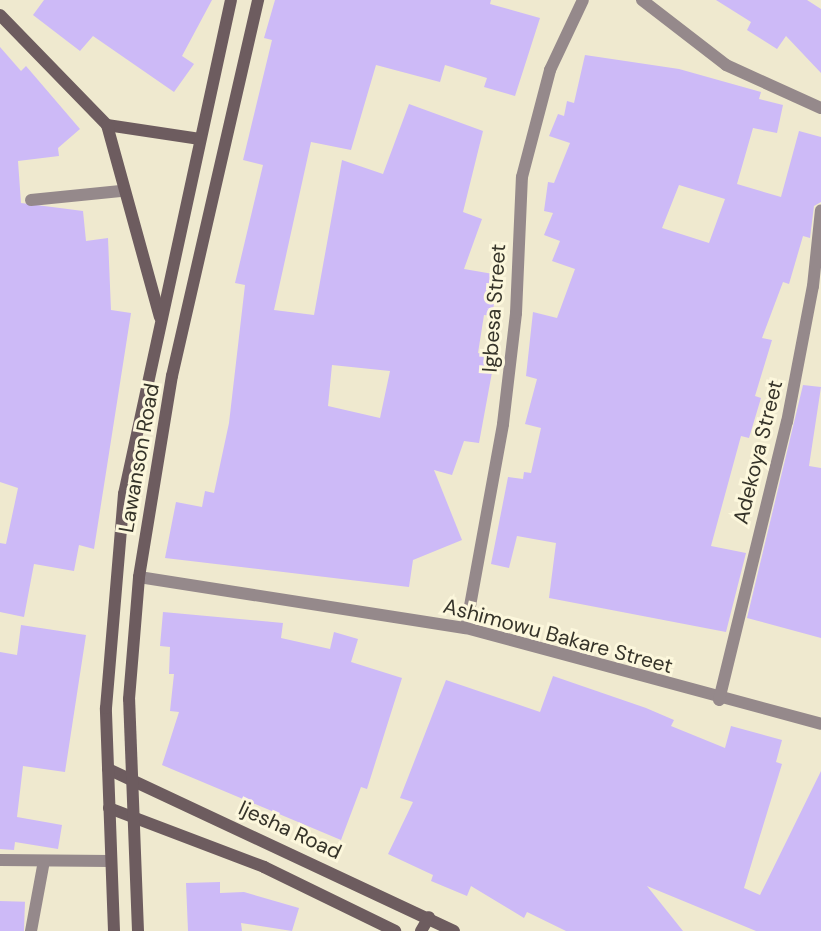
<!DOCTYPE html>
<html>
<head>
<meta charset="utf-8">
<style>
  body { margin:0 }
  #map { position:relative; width:821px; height:931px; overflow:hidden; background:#efe9cf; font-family:"DM Sans",sans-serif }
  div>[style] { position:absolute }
  .building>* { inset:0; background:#cdbaf7; transform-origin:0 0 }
  .lane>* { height:12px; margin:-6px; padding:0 6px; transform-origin:6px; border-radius:6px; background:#95898b }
  .street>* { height:12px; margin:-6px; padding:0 6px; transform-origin:6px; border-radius:6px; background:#95898b }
  .secondary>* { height:12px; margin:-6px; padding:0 6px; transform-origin:6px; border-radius:6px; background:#6d5c5f }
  span { translate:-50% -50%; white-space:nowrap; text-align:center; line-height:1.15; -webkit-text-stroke:6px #fcf7dc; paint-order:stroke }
  .street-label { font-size:21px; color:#353329 }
</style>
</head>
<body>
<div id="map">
  <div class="building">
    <div style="clip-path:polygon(44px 0,212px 0,182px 56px,194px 64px,174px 92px,93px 36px,80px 51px,33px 15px)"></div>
    <div style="clip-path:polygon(evenodd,275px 0,491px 0,490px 4px,540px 18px,515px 96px,484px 87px,487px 78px,445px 65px,440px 82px,376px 65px,351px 150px,311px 142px,274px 310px,314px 315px,342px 160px,383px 174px,409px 104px,483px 131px,463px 212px,482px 219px,464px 269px,499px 275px,492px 316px,484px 315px,478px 353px,495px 356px,479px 443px,464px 441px,452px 475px,434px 470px,462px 540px,413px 560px,409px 587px,165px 558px,176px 502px,202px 507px,205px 491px,214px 493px,229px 423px,245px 285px,235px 283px,263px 165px,243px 160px,272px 40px,264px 38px,275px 0,332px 365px,390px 371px,380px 418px,328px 406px,332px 365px)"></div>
    <div style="clip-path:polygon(716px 0,807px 0,821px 9px,821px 73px,786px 36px,777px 49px,747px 30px,751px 22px)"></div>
    <div style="clip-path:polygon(0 47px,21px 71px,26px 66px,80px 129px,58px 148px,59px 156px,18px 161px,21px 203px,83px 211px,86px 241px,108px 238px,111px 310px,131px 313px,94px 549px,79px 545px,74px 571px,34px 564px,24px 617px,0 612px,0 543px,6px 544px,18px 488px,0 482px)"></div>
    <div style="clip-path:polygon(evenodd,585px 55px,679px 69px,761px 92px,759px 99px,783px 105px,777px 133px,753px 128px,737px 184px,781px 197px,799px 131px,821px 137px,821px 202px,814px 206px,810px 238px,803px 236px,789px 284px,783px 282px,762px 338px,772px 340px,755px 396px,761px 398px,749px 438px,741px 436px,711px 546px,746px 553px,726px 632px,549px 598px,556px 543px,517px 536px,509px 568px,491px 564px,508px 477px,523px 479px,524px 472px,531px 473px,541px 428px,525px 424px,537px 379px,526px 376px,533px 312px,557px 318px,575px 269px,552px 261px,560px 241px,544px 235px,553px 213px,544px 211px,548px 182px,554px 183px,570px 143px,549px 136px,558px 114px,564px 116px,567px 101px,574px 103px,585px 55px,679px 185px,725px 199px,709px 243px,662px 228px,679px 185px)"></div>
    <div style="clip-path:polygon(803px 385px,821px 387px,809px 466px,821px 468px,821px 638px,747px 618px)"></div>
    <div style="clip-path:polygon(163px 612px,283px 623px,281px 638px,330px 649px,334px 632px,358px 639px,351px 662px,402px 678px,367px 789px,361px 787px,341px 840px,162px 765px,179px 712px,170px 711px,174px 674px,169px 674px,170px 647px,160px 646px)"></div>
    <div style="clip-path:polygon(21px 625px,86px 635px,65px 772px,23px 766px,17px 817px,62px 825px,58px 849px,15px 842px,14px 850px,0 849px,0 652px,17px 655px)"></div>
    <div style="clip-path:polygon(553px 676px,646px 708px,674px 720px,671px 726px,725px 748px,731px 726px,782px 740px,776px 762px,782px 764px,744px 888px,760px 895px,821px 771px,821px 931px,756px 931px,647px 886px,683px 931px,566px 931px,527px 912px,524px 918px,471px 886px,467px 896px,431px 881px,433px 875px,388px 854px,413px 802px,400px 798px,446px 680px,540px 712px)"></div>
    <div style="clip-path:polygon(220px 882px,220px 893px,244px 892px,299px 908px,292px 931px,241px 923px,242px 931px,188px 931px,186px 883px)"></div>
    <div style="left:0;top:901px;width:25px;height:30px;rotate:2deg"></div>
  </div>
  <div class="lane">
    <div style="left:31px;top:200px;width:90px;rotate:-5.7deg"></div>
  </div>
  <div class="street">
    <div style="left:642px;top:0;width:106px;rotate:37.7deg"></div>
    <div style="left:726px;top:65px;width:104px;rotate:24.4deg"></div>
    <div style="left:139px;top:577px;width:331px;rotate:8.9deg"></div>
    <div style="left:466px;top:628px;width:368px;rotate:15.1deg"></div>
    <div style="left:466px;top:628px;width:207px;rotate:-79.7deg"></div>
    <div style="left:503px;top:424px;width:112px;rotate:-83.3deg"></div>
    <div style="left:516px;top:313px;width:136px;rotate:-87.5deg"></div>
    <div style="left:522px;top:177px;width:111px;rotate:-75.3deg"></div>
    <div style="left:550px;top:70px;width:77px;rotate:-64.8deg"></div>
    <div style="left:719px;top:700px;width:286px;rotate:-76.3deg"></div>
    <div style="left:787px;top:422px;width:138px;rotate:-79.2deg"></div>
    <div style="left:813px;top:286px;width:76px;rotate:-84deg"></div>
    <div style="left:0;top:860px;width:110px;rotate:0.5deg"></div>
    <div style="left:31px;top:931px;width:71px;rotate:-79.5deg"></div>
  </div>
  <div class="secondary">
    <div style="left:0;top:15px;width:153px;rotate:45.8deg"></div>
    <div style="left:107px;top:125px;width:94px;rotate:8.6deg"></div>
    <div style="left:107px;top:125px;width:199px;rotate:74.6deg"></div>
    <div style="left:108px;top:769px;width:382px;rotate:25.1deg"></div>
    <div style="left:109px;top:808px;width:166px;rotate:20.8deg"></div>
    <div style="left:264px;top:867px;width:146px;rotate:26deg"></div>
    <div style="left:114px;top:931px;width:223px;rotate:-92.1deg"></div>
    <div style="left:106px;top:708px;width:215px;rotate:-85.2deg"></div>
    <div style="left:124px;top:494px;width:505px;rotate:-77.78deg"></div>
    <div style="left:138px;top:931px;width:232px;rotate:-92.2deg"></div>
    <div style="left:129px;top:699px;width:122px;rotate:-85.3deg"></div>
    <div style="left:139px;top:577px;width:204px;rotate:-80.7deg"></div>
    <div style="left:172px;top:376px;width:386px;rotate:-77.1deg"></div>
    <div style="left:421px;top:931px;width:16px;rotate:-60deg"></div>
  </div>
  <div class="street-label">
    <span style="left:494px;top:308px;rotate:-86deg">Igbesa Street</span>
    <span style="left:758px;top:452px;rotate:-76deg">Adekoya Street</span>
    <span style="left:139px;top:458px;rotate:-80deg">Lawanson Road</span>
    <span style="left:558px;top:636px;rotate:15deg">Ashimowu Bakare Street</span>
    <span style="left:290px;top:830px;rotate:25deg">Ijesha Road</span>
  </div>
</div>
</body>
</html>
